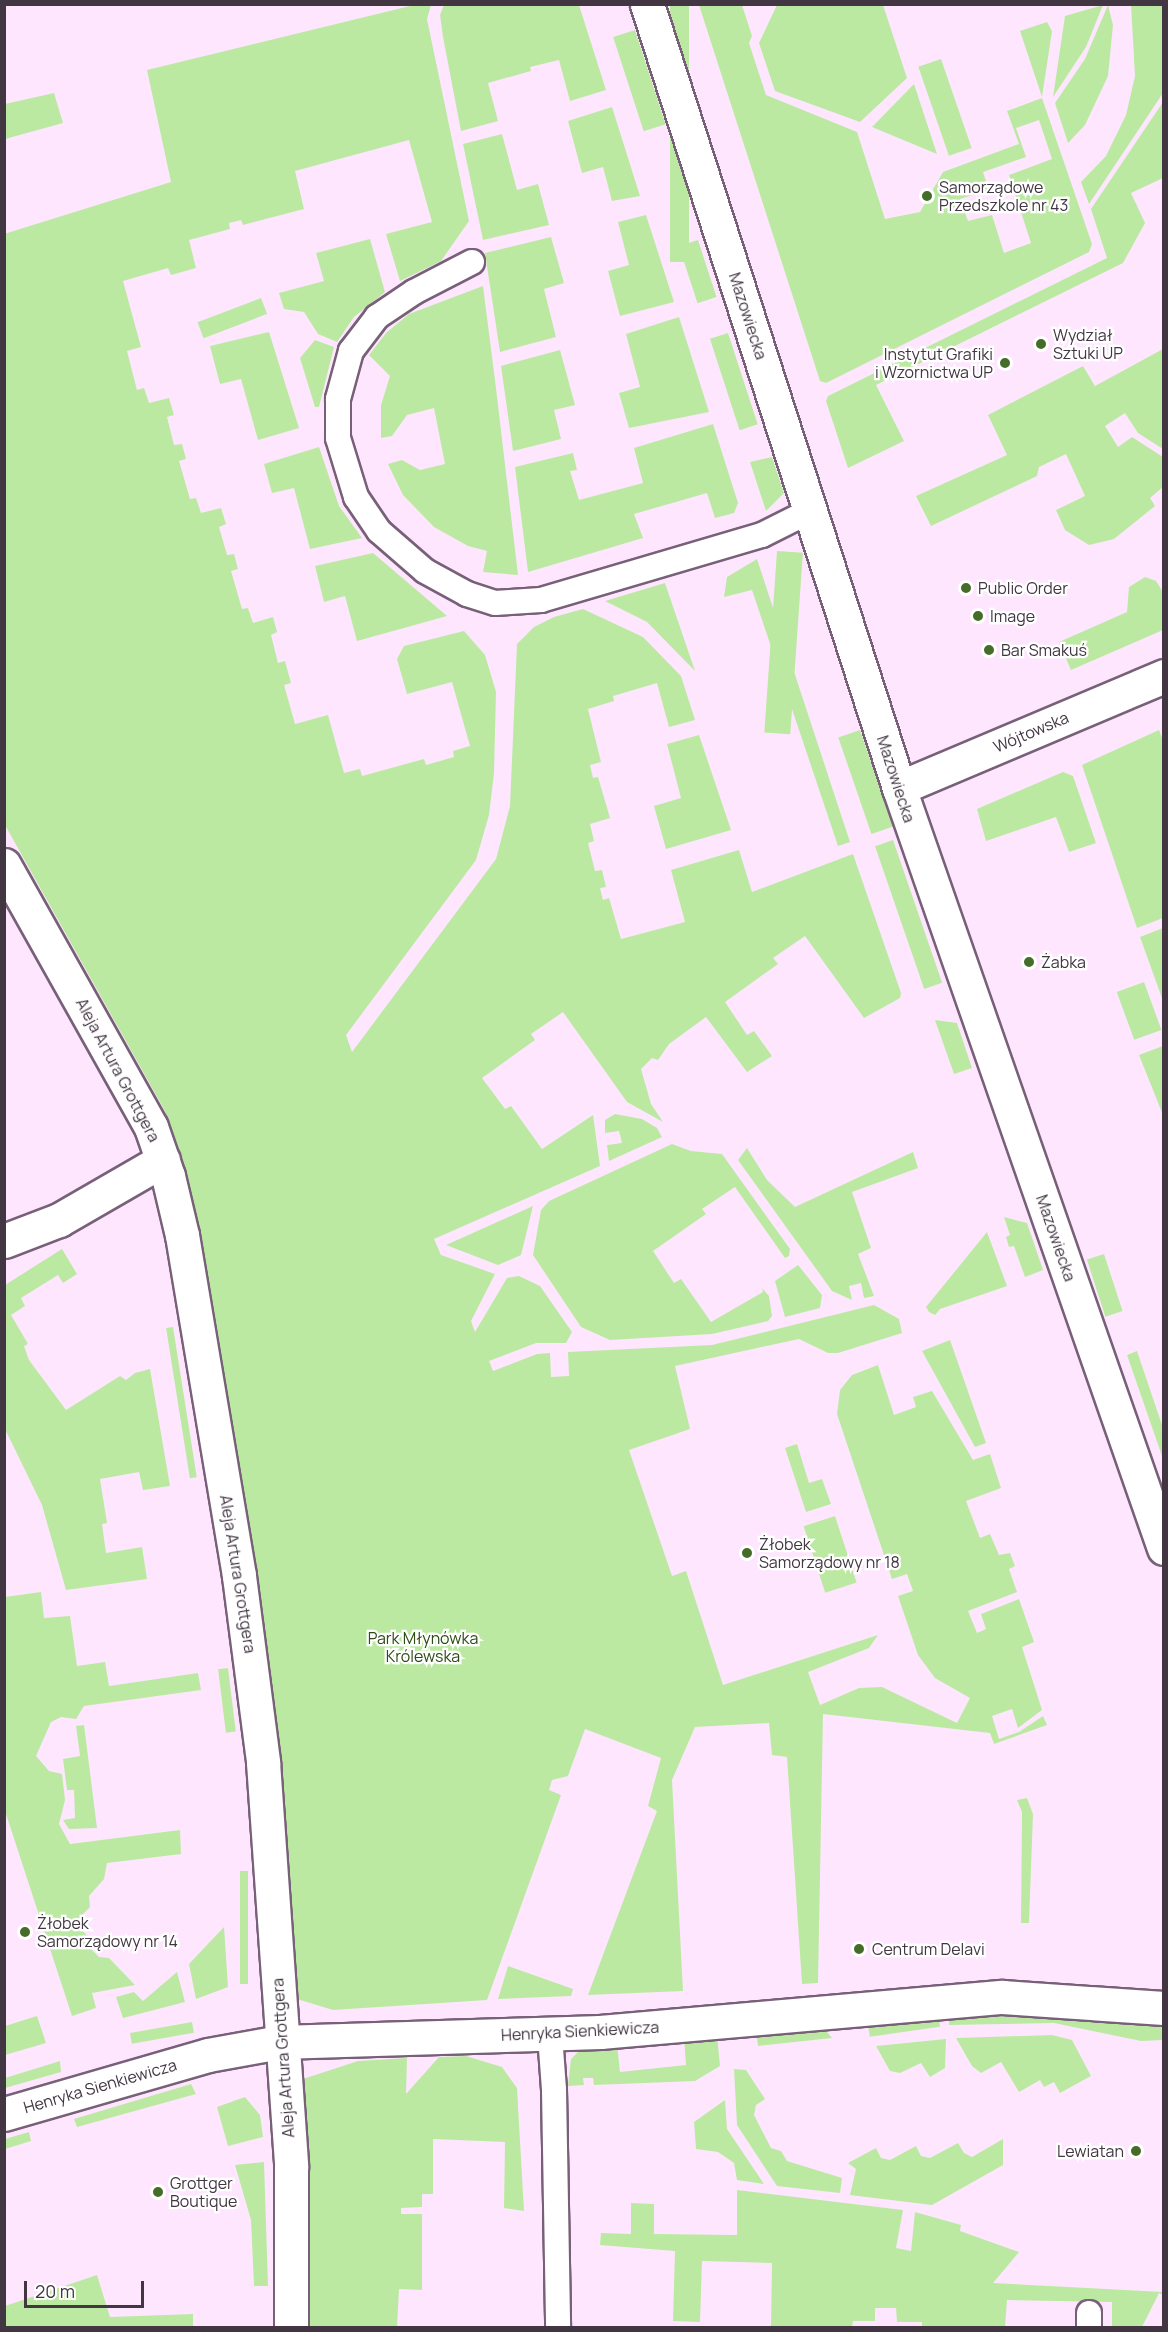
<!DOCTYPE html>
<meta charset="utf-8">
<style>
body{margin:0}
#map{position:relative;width:1168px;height:2332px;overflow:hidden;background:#fee7fe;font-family:Manrope,sans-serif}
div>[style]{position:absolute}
.green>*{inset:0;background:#bce9a2;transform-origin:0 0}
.roads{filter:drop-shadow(2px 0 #786079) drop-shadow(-2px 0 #786079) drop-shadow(0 2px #786079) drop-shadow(0 -2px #786079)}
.lane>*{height:24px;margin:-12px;padding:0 12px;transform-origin:12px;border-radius:12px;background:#fff}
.street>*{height:33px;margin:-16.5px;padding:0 16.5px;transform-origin:16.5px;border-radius:16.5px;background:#fff}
.dots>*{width:16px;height:16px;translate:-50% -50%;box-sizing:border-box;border:3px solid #fff;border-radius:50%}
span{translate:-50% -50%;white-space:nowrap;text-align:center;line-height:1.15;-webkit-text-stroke:4.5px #fff;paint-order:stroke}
.poi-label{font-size:16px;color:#413641}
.left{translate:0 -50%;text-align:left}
.right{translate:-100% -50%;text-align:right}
.street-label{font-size:16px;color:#413641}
.park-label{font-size:16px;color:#2d4b16}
.frame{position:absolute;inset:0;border:6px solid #413641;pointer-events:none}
.scale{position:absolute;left:24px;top:2281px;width:120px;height:27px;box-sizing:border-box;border:3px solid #413641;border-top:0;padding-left:8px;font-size:18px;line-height:21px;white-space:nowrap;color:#413641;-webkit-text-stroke:4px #fff;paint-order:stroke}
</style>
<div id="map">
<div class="green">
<i style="clip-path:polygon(414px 5px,431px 5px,427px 19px,469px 221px,441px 261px,400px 281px,386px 234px,432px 222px,409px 140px,295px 171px,304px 209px,243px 225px,241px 220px,229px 223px,230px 229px,189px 240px,196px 268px,171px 275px,168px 268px,123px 281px,141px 347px,127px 351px,137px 390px,144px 388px,149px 403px,169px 398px,174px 415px,167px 417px,174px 445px,182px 444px,186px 459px,179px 461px,190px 499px,196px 498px,201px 513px,221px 508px,226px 524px,219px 527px,227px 555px,234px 554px,238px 569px,231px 571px,242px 609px,248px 608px,253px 623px,273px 617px,277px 632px,271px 635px,278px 663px,285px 661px,291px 683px,284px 685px,295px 724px,328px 715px,344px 773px,360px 769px,362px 776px,424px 759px,426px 765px,454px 757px,453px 751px,470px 746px,452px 682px,407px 694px,397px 659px,404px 646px,464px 631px,485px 655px,496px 692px,494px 773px,489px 815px,476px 860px,346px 1035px,352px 1052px,496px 859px,510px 806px,517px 644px,534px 627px,554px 617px,583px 609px,643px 637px,681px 676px,695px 720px,669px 727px,657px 683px,613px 696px,614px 701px,588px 709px,601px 762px,590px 765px,593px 778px,598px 777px,610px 818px,590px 824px,594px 841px,588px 843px,595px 871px,602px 870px,606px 887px,600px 888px,603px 900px,609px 898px,621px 939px,685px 922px,671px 870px,739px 850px,752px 892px,853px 854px,901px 993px,900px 998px,864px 1018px,805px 936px,773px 958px,778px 964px,725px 1002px,747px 1035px,754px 1031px,772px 1056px,747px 1072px,706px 1017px,669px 1044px,658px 1060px,652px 1058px,641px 1069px,651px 1104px,663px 1122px,627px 1102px,563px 1012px,531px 1034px,535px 1040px,482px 1078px,505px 1109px,511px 1106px,542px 1149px,593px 1115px,600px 1166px,434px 1239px,441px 1255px,495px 1274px,471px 1321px,475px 1332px,507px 1278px,519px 1276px,540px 1286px,572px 1332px,566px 1343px,536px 1343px,489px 1361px,493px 1371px,537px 1354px,550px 1353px,551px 1377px,569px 1376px,568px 1352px,712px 1345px,874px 1305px,899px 1319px,902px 1333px,838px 1353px,828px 1353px,799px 1339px,675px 1366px,690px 1429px,629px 1450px,672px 1576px,686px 1571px,723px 1685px,878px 1635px,869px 1648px,808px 1672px,820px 1705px,859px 1688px,882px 1687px,957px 1723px,970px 1698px,935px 1678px,918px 1655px,898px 1596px,913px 1591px,907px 1574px,892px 1579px,837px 1414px,840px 1390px,852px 1375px,878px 1365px,894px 1415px,916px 1407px,913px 1397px,932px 1391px,973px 1460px,990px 1454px,1001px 1488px,966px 1501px,980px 1538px,990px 1534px,999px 1555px,1010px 1553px,1015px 1566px,1009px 1569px,1017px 1592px,968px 1611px,977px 1633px,986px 1629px,981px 1614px,1019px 1599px,1034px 1642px,1022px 1647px,1042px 1710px,1018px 1728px,1012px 1709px,992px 1716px,999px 1739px,1019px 1732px,1043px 1716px,1047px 1725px,994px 1744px,990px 1733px,823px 1714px,818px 1983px,802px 1984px,787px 1757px,772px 1755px,769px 1723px,695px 1727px,672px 1780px,683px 1991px,588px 1995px,657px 1811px,648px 1806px,661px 1758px,585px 1729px,568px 1776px,552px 1780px,549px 1790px,561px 1795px,487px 2000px,333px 2010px,297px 1999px,274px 1746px,208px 1300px,182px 1157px,165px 1111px,5px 825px,4px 234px,171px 182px,147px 70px)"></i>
<i style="clip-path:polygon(444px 5px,579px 5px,606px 90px,570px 101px,559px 60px,530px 67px,531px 71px,488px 83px,498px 121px,461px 131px,443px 37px,440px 15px)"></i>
<i style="left:670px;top:5px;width:19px;height:257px"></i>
<i style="clip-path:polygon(evenodd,699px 5px,742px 5px,752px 36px,749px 43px,766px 95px,857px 132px,885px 219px,920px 212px,943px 172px,1019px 144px,1007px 111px,1042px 98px,1092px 244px,1089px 252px,826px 383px,820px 381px,699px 5px,1039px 120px,1052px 159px,1009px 175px,1031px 243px,1004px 253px,992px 215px,968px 221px,960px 199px,989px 190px,983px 172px,1026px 157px,1016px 128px,1039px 120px)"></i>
<i style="clip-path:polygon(777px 5px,883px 5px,907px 78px,860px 122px,775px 91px,759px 43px)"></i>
<i style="clip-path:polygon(1103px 5px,1086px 47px,1053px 97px,1065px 16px)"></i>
<i style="clip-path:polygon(1108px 5px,1113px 25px,1108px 76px,1085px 125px,1068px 143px,1055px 103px,1085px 59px)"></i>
<i style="clip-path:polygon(1131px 5px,1163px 5px,1163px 93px,1089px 204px,1081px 182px,1106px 156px,1126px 115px,1135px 76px)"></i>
<i style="clip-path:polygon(1047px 22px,1052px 31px,1042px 97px,1020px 31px)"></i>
<i style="left:635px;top:30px;width:99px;height:23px;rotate:72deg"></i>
<i style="left:941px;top:59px;width:94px;height:24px;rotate:71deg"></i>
<i style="clip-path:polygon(914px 84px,937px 154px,872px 127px)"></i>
<i style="clip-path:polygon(54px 93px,63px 123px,5px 139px,5px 104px)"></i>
<i style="clip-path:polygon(1163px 102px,1163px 178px,1131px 193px,1145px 223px,1123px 263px,876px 385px,904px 441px,848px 468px,826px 401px,828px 396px,1107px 258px,1091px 209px)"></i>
<i style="clip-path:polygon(612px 107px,640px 196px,612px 201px,603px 167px,582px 173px,568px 121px)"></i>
<i style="clip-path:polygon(502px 134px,517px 190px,538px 184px,549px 225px,483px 240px,463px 144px)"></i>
<i style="clip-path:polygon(646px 215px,674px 302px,620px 316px,608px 271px,629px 265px,618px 222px)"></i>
<i style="clip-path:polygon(551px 237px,564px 283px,544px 289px,556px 337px,500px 352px,485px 253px)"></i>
<i style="clip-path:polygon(370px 239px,385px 292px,354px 317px,337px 342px,318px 334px,304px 312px,284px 309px,279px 293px,324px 281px,316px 253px)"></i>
<i style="left:698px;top:240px;width:60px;height:20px;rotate:72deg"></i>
<i style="clip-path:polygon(483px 286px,496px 388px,518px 575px,483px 572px,487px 551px,468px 546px,434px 527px,403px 495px,388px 464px,402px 460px,420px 470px,445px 464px,434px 408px,407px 415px,392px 436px,381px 438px,381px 405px,390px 376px,369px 355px,386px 333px,409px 314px)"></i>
<i style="left:261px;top:298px;width:17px;height:68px;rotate:69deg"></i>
<i style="clip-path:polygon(679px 317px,709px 412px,629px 428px,619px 393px,640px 387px,626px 334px)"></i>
<i style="clip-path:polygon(269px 332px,299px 428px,258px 440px,241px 379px,220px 384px,210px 346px)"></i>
<i style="left:728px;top:333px;width:96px;height:19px;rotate:72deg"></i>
<i style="clip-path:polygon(315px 340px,334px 347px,319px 407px,315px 407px,300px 358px)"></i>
<i style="clip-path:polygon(1163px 349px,1163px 449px,1138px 433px,1125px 413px,1105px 426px,1118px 447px,1132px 437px,1163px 457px,1163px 487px,1150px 498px,1155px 506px,1114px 539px,1089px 545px,1065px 530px,1056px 510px,1085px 496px,1066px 454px,1039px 467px,1037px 476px,931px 526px,916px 496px,1007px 455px,988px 415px,1083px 366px,1095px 386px)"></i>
<i style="clip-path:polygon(560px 350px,575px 405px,554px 410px,561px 439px,513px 451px,501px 366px)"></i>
<i style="clip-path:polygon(713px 424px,738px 503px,734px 513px,715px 518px,707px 493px,634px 514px,643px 538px,528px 572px,515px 467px,573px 453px,577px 470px,570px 471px,579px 500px,643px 483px,634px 448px)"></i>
<i style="clip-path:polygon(319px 447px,339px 506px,362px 538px,310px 549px,294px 488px,272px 493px,264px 464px)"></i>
<i style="clip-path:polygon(772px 457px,784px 493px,766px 511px,750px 462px)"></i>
<i style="left:777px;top:551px;width:26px;height:182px;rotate:4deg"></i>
<i style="clip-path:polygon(373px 553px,447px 616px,357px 641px,345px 596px,324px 602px,315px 566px)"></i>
<i style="clip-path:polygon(757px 559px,850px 842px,838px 846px,752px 590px,724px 597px,727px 577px)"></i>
<i style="clip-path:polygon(1145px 577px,1156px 581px,1163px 592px,1163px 630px,1071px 670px,1059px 642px,1127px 612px,1129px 587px)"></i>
<i style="clip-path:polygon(665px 583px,695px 671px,647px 622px,605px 601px)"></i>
<i style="left:860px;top:730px;width:102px;height:23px;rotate:71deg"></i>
<i style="clip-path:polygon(1159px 730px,1164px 743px,1163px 918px,1137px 928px,1082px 765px)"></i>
<i style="clip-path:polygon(699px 735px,731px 830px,666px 849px,654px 806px,681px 798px,667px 744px)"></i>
<i style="clip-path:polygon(1063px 772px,1073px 776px,1096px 843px,1069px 852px,1056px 817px,986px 841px,977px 809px)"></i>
<i style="left:893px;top:840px;width:151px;height:19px;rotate:71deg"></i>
<i style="clip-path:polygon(1163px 928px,1163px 1001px,1140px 937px)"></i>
<i style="left:1144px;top:982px;width:51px;height:29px;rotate:70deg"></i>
<i style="clip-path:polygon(935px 1020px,957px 1023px,972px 1068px,954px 1074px)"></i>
<i style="clip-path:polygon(1163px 1046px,1164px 1046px,1163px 1115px,1139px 1055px)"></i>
<i style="clip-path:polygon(615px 1114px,642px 1119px,657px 1128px,662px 1137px,609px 1161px,607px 1145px,622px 1143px,619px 1131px,605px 1133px,605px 1120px)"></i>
<i style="clip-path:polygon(672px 1144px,691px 1151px,722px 1154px,790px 1249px,789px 1256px,785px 1258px,735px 1187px,702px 1209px,706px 1214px,653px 1251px,674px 1283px,681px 1279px,711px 1322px,763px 1292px,762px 1288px,769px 1296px,772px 1316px,768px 1321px,712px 1334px,610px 1340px,581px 1327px,533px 1255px,541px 1210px,549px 1201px)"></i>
<i style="clip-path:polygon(747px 1148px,767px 1180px,795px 1207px,913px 1152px,918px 1168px,852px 1192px,871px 1248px,858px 1254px,874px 1296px,864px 1298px,861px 1283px,849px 1286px,852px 1300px,832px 1291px,738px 1160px)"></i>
<i style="clip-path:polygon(533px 1206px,521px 1255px,498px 1265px,446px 1245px)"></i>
<i style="clip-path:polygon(1004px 1217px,1027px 1223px,1043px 1270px,1025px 1277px,1014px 1246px,1009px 1247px,1006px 1237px,1010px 1235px)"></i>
<i style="clip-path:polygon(987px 1232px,1007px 1286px,940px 1309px,935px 1315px,929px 1312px,926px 1307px)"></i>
<i style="clip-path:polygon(62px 1249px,77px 1274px,63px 1283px,58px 1275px,21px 1298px,25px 1306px,11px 1315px,28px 1344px,24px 1346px,29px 1360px,66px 1410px,120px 1376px,126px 1380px,135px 1373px,150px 1369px,170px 1486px,143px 1490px,139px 1472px,100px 1479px,107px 1523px,102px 1524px,106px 1553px,142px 1547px,147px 1579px,66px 1590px,42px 1505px,5px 1429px,5px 1285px)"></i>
<i style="left:1104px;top:1254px;width:60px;height:18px;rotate:72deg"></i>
<i style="clip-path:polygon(798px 1265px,822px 1295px,820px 1308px,785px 1317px,775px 1281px)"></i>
<i style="left:173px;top:1327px;width:152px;height:7px;rotate:81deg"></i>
<i style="clip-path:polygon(950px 1340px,986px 1443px,975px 1447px,922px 1351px)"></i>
<i style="clip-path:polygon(1137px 1351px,1163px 1428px,1162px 1456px,1127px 1355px)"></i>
<i style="clip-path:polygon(797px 1444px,809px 1483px,822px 1479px,831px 1504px,806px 1512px,785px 1448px)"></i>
<i style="left:835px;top:1516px;width:70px;height:33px;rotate:72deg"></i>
<i style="clip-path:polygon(41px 1592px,44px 1618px,70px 1616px,77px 1666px,105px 1662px,109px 1686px,198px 1673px,201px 1690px,84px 1706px,76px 1719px,61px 1717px,51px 1722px,36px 1756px,49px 1771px,62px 1774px,65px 1800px,59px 1824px,70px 1844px,180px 1830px,181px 1854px,107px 1863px,104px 1879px,89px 1896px,90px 1907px,75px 1922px,91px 1940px,91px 1949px,99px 1957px,109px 1958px,135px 1985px,92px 1993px,96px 2008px,72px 2016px,5px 1811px,5px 1597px)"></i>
<i style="left:228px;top:1668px;width:64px;height:10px;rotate:83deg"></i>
<i style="clip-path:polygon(84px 1725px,97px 1828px,69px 1829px,63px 1820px,75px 1818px,74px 1790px,67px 1790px,63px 1759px,80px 1756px,76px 1726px)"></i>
<i style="clip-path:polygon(1027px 1798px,1033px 1814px,1029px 1923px,1021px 1923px,1022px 1812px,1017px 1800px)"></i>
<i style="left:240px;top:1871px;width:8px;height:113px"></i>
<i style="clip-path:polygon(224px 1927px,228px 1987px,196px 1999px,189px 1964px)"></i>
<i style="clip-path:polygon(508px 1966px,573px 1989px,571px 1996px,498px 1999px)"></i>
<i style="clip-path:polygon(177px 1972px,185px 2002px,123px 2018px,116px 1997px,134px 1992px,143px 2001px)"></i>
<i style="clip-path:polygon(949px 2011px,1163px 2019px,1163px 2040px,1141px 2041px,1054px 2023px,949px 2025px)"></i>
<i style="left:938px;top:2012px;width:15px;height:71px;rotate:82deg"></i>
<i style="clip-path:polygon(37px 2016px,46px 2043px,5px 2055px,5px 2026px)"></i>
<i style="left:192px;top:2022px;width:11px;height:63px;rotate:80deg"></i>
<i style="clip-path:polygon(820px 2024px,832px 2038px,758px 2046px,756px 2030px)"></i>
<i style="clip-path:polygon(717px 2035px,720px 2066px,695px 2081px,594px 2085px,593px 2078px,583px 2078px,584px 2085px,568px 2086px,571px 2059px,582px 2048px,617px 2044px,620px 2072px,686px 2065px,684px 2038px)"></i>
<i style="clip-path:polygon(1052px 2035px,1072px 2040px,1091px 2076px,1060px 2093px,1054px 2082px,1044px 2087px,1040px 2080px,1019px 2092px,1001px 2062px,981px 2073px,972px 2066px,956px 2038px)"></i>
<i style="clip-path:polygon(946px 2039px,945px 2068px,930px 2077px,921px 2063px,900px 2073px,890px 2071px,876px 2046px)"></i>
<i style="clip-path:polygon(466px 2056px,502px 2067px,517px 2088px,524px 2211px,504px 2208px,505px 2142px,433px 2139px,433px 2194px,422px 2194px,422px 2207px,401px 2208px,401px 2214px,422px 2214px,422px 2290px,399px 2289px,397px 2327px,303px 2327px,308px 2238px,303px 2079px,358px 2061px,407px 2058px,406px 2094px,439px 2057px)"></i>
<i style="clip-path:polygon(60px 2061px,61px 2072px,5px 2088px,5px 2078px)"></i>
<i style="clip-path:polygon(734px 2069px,746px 2070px,765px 2099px,756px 2105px,754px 2115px,771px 2148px,781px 2151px,787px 2161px,842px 2178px,840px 2193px,777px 2186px,737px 2125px)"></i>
<i style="clip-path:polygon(191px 2084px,196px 2094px,77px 2127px,74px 2119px)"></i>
<i style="clip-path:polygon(245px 2097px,260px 2115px,263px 2137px,228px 2146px,217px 2107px)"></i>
<i style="clip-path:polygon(725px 2100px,727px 2129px,764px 2184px,737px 2180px,734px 2163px,718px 2152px,696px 2149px,694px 2122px)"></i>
<i style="clip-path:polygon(29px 2132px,31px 2141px,5px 2149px,5px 2139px)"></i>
<i style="clip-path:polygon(1003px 2139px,1003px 2165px,932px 2205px,850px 2195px,856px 2169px,848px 2163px,876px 2148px,881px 2158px,890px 2160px,916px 2146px,921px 2156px,930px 2158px,958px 2143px,964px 2153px,972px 2157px)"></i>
<i style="clip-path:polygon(264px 2162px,268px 2286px,254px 2286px,251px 2220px,235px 2165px)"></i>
<i style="clip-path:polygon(737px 2190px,903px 2210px,896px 2248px,911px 2251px,915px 2212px,961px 2225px,960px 2231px,1019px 2252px,993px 2283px,1163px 2292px,1163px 2295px,1159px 2293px,1142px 2327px,1112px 2327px,1112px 2302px,1007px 2300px,1005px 2327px,922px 2327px,922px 2322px,897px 2322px,896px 2308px,875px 2308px,875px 2321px,853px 2321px,852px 2327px,771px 2327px,772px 2263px,702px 2261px,700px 2322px,673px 2321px,675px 2251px,600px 2245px,601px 2233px,631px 2234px,631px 2203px,654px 2204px,654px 2234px,737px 2235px)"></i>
<i style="clip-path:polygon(97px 2275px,110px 2317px,193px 2314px,193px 2327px,5px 2327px,5px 2306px)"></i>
</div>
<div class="roads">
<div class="lane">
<i style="left:472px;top:262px;width:65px;rotate:152.7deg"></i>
<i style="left:414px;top:292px;width:45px;rotate:146deg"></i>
<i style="left:377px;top:317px;width:43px;rotate:127.4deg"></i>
<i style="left:351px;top:351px;width:50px;rotate:105.2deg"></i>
<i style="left:338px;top:399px;width:39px;rotate:90deg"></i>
<i style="left:338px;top:438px;width:62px;rotate:73deg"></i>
<i style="left:356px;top:497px;width:41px;rotate:55.9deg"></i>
<i style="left:379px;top:531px;width:61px;rotate:41deg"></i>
<i style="left:425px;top:571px;width:48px;rotate:28.7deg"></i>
<i style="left:467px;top:594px;width:29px;rotate:18deg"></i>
<i style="left:495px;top:603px;width:46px;rotate:-3.7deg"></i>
<i style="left:541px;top:600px;width:230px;rotate:-16.4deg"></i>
<i style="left:762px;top:535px;width:54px;rotate:-26.6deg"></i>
<i style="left:550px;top:2035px;width:55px;rotate:85.8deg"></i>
<i style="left:554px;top:2090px;width:238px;rotate:89deg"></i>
<i style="left:1089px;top:2328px;width:15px;rotate:-90deg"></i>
</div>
<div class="street">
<i style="left:647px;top:4px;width:824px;rotate:72.18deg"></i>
<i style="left:899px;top:788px;width:805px;rotate:70.78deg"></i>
<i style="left:899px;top:788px;width:288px;rotate:-22.9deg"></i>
<i style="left:4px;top:865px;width:300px;rotate:60.7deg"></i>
<i style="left:151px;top:1127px;width:52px;rotate:70.9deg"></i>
<i style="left:168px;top:1176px;width:61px;rotate:76.7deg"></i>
<i style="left:182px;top:1235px;width:346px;rotate:80.5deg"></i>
<i style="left:239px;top:1576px;width:188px;rotate:82.6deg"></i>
<i style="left:263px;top:1762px;width:406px;rotate:86deg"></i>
<i style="left:291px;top:2167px;width:161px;rotate:90deg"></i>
<i style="left:4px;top:1241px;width:59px;rotate:-20.9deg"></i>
<i style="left:59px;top:1220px;width:120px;rotate:-30deg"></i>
<i style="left:4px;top:2114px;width:212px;rotate:-16.1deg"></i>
<i style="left:208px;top:2055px;width:73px;rotate:-10.2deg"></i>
<i style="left:280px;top:2042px;width:320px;rotate:-1.8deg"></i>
<i style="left:600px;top:2032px;width:404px;rotate:-5deg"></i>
<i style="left:1002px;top:1997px;width:162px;rotate:3.9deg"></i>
</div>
</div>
<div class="dots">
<i style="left:927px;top:196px;background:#456c28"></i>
<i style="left:1041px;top:344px;background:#456c28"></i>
<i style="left:1005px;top:363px;background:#456c28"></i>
<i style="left:966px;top:588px;background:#456c28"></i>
<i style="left:978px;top:616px;background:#456c28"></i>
<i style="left:989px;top:650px;background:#456c28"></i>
<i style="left:1029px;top:962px;background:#456c28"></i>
<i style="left:747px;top:1553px;background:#456c28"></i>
<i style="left:25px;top:1932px;background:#456c28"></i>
<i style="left:859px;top:1949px;background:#456c28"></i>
<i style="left:1136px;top:2151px;background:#456c28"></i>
<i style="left:158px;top:2192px;background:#456c28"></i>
</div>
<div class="poi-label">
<span class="left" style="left:939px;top:196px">Samorządowe<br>Przedszkole nr 43</span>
<span class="left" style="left:1053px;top:344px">Wydział<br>Sztuki UP</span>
<span class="right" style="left:993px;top:363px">Instytut Grafiki<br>i Wzornictwa UP</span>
<span class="left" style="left:978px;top:588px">Public Order</span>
<span class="left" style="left:990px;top:616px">Image</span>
<span class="left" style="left:1001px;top:650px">Bar Smakuś</span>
<span class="left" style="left:1041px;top:962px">Żabka</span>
<span class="left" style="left:759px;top:1553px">Żłobek<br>Samorządowy nr 18</span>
<span class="left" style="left:37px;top:1932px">Żłobek<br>Samorządowy nr 14</span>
<span class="left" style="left:872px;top:1949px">Centrum Delavi</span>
<span class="right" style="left:1124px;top:2151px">Lewiatan</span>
<span class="left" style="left:170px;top:2192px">Grottger<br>Boutique</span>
</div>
<div class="street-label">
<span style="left:748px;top:316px;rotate:72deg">Mazowiecka</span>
<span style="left:1031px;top:732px;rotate:-23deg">Wójtowska</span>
<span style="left:896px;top:779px;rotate:72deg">Mazowiecka</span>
<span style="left:118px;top:1070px;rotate:62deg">Aleja Artura Grottgera</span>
<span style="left:1056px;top:1238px;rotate:71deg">Mazowiecka</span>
<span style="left:238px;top:1574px;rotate:81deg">Aleja Artura Grottgera</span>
<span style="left:580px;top:2031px;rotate:-3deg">Henryka Sienkiewicza</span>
<span style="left:283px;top:2058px;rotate:-94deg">Aleja Artura Grottgera</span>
<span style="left:100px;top:2086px;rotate:-16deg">Henryka Sienkiewicza</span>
</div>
<div class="park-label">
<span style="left:423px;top:1647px">Park Młynówka<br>Królewska</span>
</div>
<div class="frame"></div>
<div class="scale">20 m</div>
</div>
